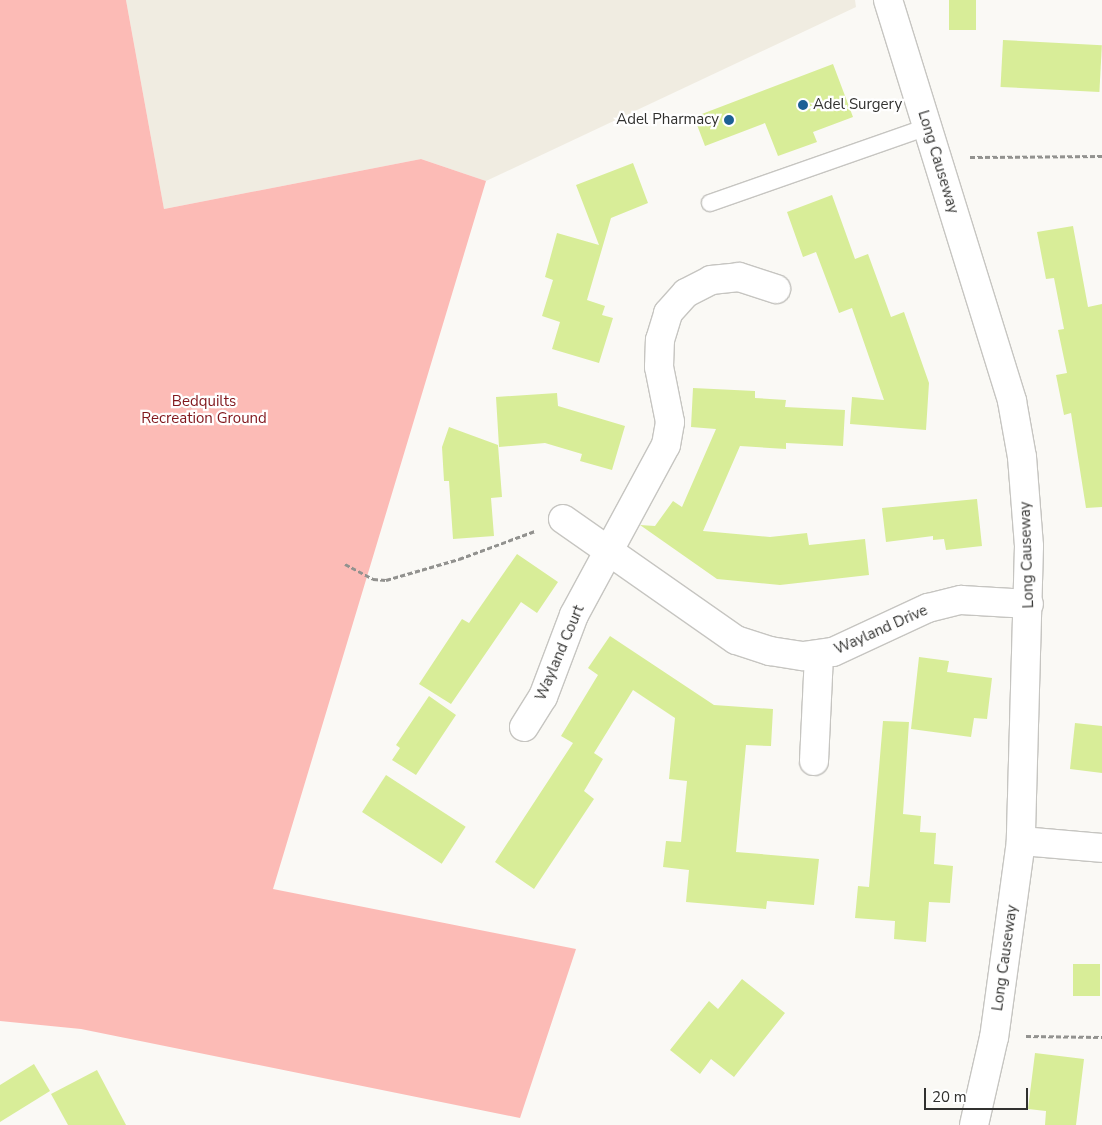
<!DOCTYPE html>
<style>
body{margin:0}
#map{position:relative;width:1102px;height:1125px;overflow:hidden;background:#faf9f5;font-family:"Nunito Sans",sans-serif}
div>[style]{position:absolute}
.built>*{inset:0;background:#f0ece1}
.green>*{inset:0;background:#fcbbb6}
.building>*{inset:0;background:#d8ed98;transform-origin:0 0}
.path>*{height:3px;margin-top:-1.5px;transform-origin:0;background:repeating-linear-gradient(90deg,#92928f 0 5px,transparent 0 7.5px)}
.roads{filter:drop-shadow(1px 0 #c6c5c1) drop-shadow(-1px 0 #c6c5c1) drop-shadow(0 1px #c6c5c1) drop-shadow(0 -1px #c6c5c1)}
.service>*{height:16px;margin:-8px;padding:0 8px;transform-origin:8px;border-radius:8px;background:#fff}
.minor>*{height:28px;margin:-14px;padding:0 14px;transform-origin:14px;border-radius:14px;background:#fff}
.dots>*{width:14px;height:14px;translate:-50% -50%;box-sizing:border-box;border:2px solid #fff;border-radius:50%}
span{translate:-50% -50%;white-space:nowrap;text-align:center;line-height:1.15;-webkit-text-stroke:4.5px #fff;paint-order:stroke}
.poi-label{font-size:15px;color:#31312f}
.left{translate:0 -50%;text-align:left}
.right{translate:-100% -50%;text-align:right}
.street-label{font-size:15px;color:#31312f}
.park-label{font-size:15px;color:#80171c}
.scale{position:absolute;left:924px;top:1088px;width:104px;height:22px;box-sizing:border-box;border:2px solid #31312f;border-top:0;padding-left:6px;font-size:15px;line-height:18px;white-space:nowrap;color:#31312f;-webkit-text-stroke:4px #fff;paint-order:stroke}
</style>
<div id="map">
<div class="built">
<i style="clip-path:polygon(126px 0,855px 0,856px 7px,486px 181px,421px 159px,164px 209px)"></i>
</div>
<div class="green">
<i style="clip-path:polygon(0 0,126px 0,164px 209px,421px 159px,486px 181px,273px 889px,576px 949px,520px 1118px,81px 1029px,0 1021px)"></i>
</div>
<div class="building">
<i style="left:949px;top:0;width:27px;height:30px"></i>
<i style="left:1003px;top:40px;width:99px;height:47px;rotate:3deg"></i>
<i style="clip-path:polygon(833px 64px,853px 117px,813px 132px,817px 142px,778px 156px,765px 123px,705px 146px,694px 117px)"></i>
<i style="clip-path:polygon(633px 163px,648px 203px,611px 218px,587px 300px,605px 306px,602px 315px,613px 318px,599px 363px,552px 349px,560px 322px,542px 316px,553px 280px,545px 277px,557px 233px,599px 245px,576px 185px)"></i>
<i style="clip-path:polygon(832px 195px,855px 259px,868px 254px,891px 317px,904px 312px,929px 383px,926px 430px,850px 424px,852px 397px,884px 400px,852px 308px,839px 313px,816px 252px,803px 257px,787px 212px)"></i>
<i style="clip-path:polygon(1073px 226px,1088px 307px,1102px 304px,1102px 507px,1086px 508px,1071px 413px,1064px 415px,1056px 375px,1067px 373px,1058px 330px,1064px 329px,1054px 278px,1046px 279px,1037px 232px)"></i>
<i style="clip-path:polygon(693px 388px,755px 391px,755px 398px,786px 400px,785px 407px,845px 410px,843px 446px,786px 443px,786px 449px,740px 446px,703px 531px,770px 537px,807px 533px,809px 545px,865px 539px,869px 575px,780px 585px,717px 579px,640px 525px,655px 526px,673px 501px,682px 507px,716px 429px,691px 427px)"></i>
<i style="clip-path:polygon(557px 393px,558px 406px,625px 426px,612px 470px,580px 461px,582px 454px,545px 443px,499px 447px,496px 397px)"></i>
<i style="clip-path:polygon(449px 427px,498px 445px,502px 497px,491px 498px,494px 536px,453px 539px,449px 481px,444px 481px,442px 447px)"></i>
<i style="clip-path:polygon(977px 499px,982px 546px,946px 550px,944px 539px,933px 540px,933px 536px,886px 542px,882px 508px)"></i>
<i style="clip-path:polygon(517px 554px,558px 582px,537px 613px,521px 602px,451px 704px,419px 684px,462px 619px,469px 623px)"></i>
<i style="clip-path:polygon(610px 636px,714px 705px,773px 709px,771px 746px,746px 745px,736px 852px,819px 859px,814px 905px,767px 901px,766px 909px,686px 902px,689px 870px,663px 867px,666px 841px,681px 842px,687px 781px,669px 779px,675px 718px,633px 690px,594px 753px,603px 759px,584px 791px,594px 799px,534px 889px,495px 862px,573px 743px,561px 736px,598px 675px,588px 668px)"></i>
<i style="clip-path:polygon(919px 657px,949px 661px,947px 672px,992px 678px,987px 719px,974px 718px,971px 737px,911px 729px)"></i>
<i style="clip-path:polygon(429px 696px,456px 715px,416px 775px,392px 760px,400px 748px,396px 745px)"></i>
<i style="clip-path:polygon(883px 721px,909px 722px,903px 814px,921px 816px,920px 832px,936px 833px,934px 864px,953px 866px,950px 903px,929px 902px,926px 942px,894px 939px,895px 921px,855px 918px,858px 886px,869px 887px)"></i>
<i style="clip-path:polygon(1075px 723px,1102px 726px,1102px 773px,1070px 769px)"></i>
<i style="left:386px;top:775px;width:95px;height:44px;rotate:33deg"></i>
<i style="left:1073px;top:964px;width:27px;height:32px"></i>
<i style="clip-path:polygon(742px 979px,785px 1013px,734px 1077px,711px 1059px,700px 1074px,670px 1050px,709px 1001px,718px 1009px)"></i>
<i style="clip-path:polygon(1035px 1053px,1084px 1059px,1076px 1125px,1045px 1125px,1046px 1111px,1028px 1109px)"></i>
<i style="clip-path:polygon(34px 1064px,50px 1091px,0 1122px,0 1085px)"></i>
<i style="clip-path:polygon(97px 1070px,126px 1125px,68px 1125px,51px 1094px)"></i>
</div>
<div class="path">
<i style="left:970px;top:157px;width:132px;rotate:-0.4deg"></i>
<i style="left:345px;top:564px;width:32px;rotate:28deg"></i>
<i style="left:373px;top:579px;width:13px;rotate:4deg"></i>
<i style="left:386px;top:580px;width:76px;rotate:-16deg"></i>
<i style="left:459px;top:559px;width:81px;rotate:-20.2deg"></i>
<i style="left:1026px;top:1036px;width:76px;rotate:0.8deg"></i>
</div>
<div class="roads">
<div class="service">
<i style="left:710px;top:203px;width:230px;rotate:-19.3deg"></i>
</div>
<div class="minor">
<i style="left:888px;top:0;width:420px;rotate:72.8deg"></i>
<i style="left:1012px;top:401px;width:57px;rotate:79.9deg"></i>
<i style="left:1022px;top:457px;width:89px;rotate:85.5deg"></i>
<i style="left:1029px;top:546px;width:295px;rotate:91.6deg"></i>
<i style="left:1021px;top:841px;width:198px;rotate:97.8deg"></i>
<i style="left:994px;top:1037px;width:90px;rotate:102.8deg"></i>
<i style="left:563px;top:519px;width:211px;rotate:35deg"></i>
<i style="left:736px;top:640px;width:36px;rotate:18deg"></i>
<i style="left:770px;top:651px;width:33px;rotate:9deg"></i>
<i style="left:803px;top:656px;width:30px;rotate:-8deg"></i>
<i style="left:833px;top:652px;width:105px;rotate:-24.9deg"></i>
<i style="left:928px;top:608px;width:34px;rotate:-14deg"></i>
<i style="left:961px;top:600px;width:68px;rotate:3.4deg"></i>
<i style="left:524px;top:727px;width:36px;rotate:-58deg"></i>
<i style="left:543px;top:697px;width:88px;rotate:-69.3deg"></i>
<i style="left:574px;top:615px;width:193px;rotate:-61.6deg"></i>
<i style="left:666px;top:445px;width:23px;rotate:-80deg"></i>
<i style="left:670px;top:422px;width:56px;rotate:-101.3deg"></i>
<i style="left:659px;top:367px;width:27px;rotate:-88deg"></i>
<i style="left:660px;top:340px;width:28px;rotate:-73deg"></i>
<i style="left:668px;top:313px;width:27px;rotate:-48deg"></i>
<i style="left:686px;top:293px;width:28px;rotate:-27deg"></i>
<i style="left:711px;top:280px;width:28px;rotate:-6deg"></i>
<i style="left:739px;top:277px;width:39px;rotate:18deg"></i>
<i style="left:814px;top:761px;width:105px;rotate:-87.3deg"></i>
<i style="left:1021px;top:841px;width:81px;rotate:4.9deg"></i>
</div>
</div>
<div class="dots">
<i style="left:803px;top:105px;background:#1c6095"></i>
<i style="left:729px;top:120px;background:#1c6095"></i>
</div>
<div class="poi-label">
<span class="left" style="left:813px;top:105px">Adel Surgery</span>
<span class="right" style="left:719px;top:120px">Adel Pharmacy</span>
</div>
<div class="street-label">
<span style="left:938px;top:162px;rotate:73deg">Long Causeway</span>
<span style="left:1027px;top:555px;rotate:-92deg">Long Causeway</span>
<span style="left:881px;top:630px;rotate:-24deg">Wayland Drive</span>
<span style="left:560px;top:653px;rotate:-67deg">Wayland Court</span>
<span style="left:1005px;top:958px;rotate:-82deg">Long Causeway</span>
</div>
<div class="park-label">
<span style="left:204px;top:410px">Bedquilts<br>Recreation Ground</span>
</div>
<div class="scale">20 m</div>
</div>
